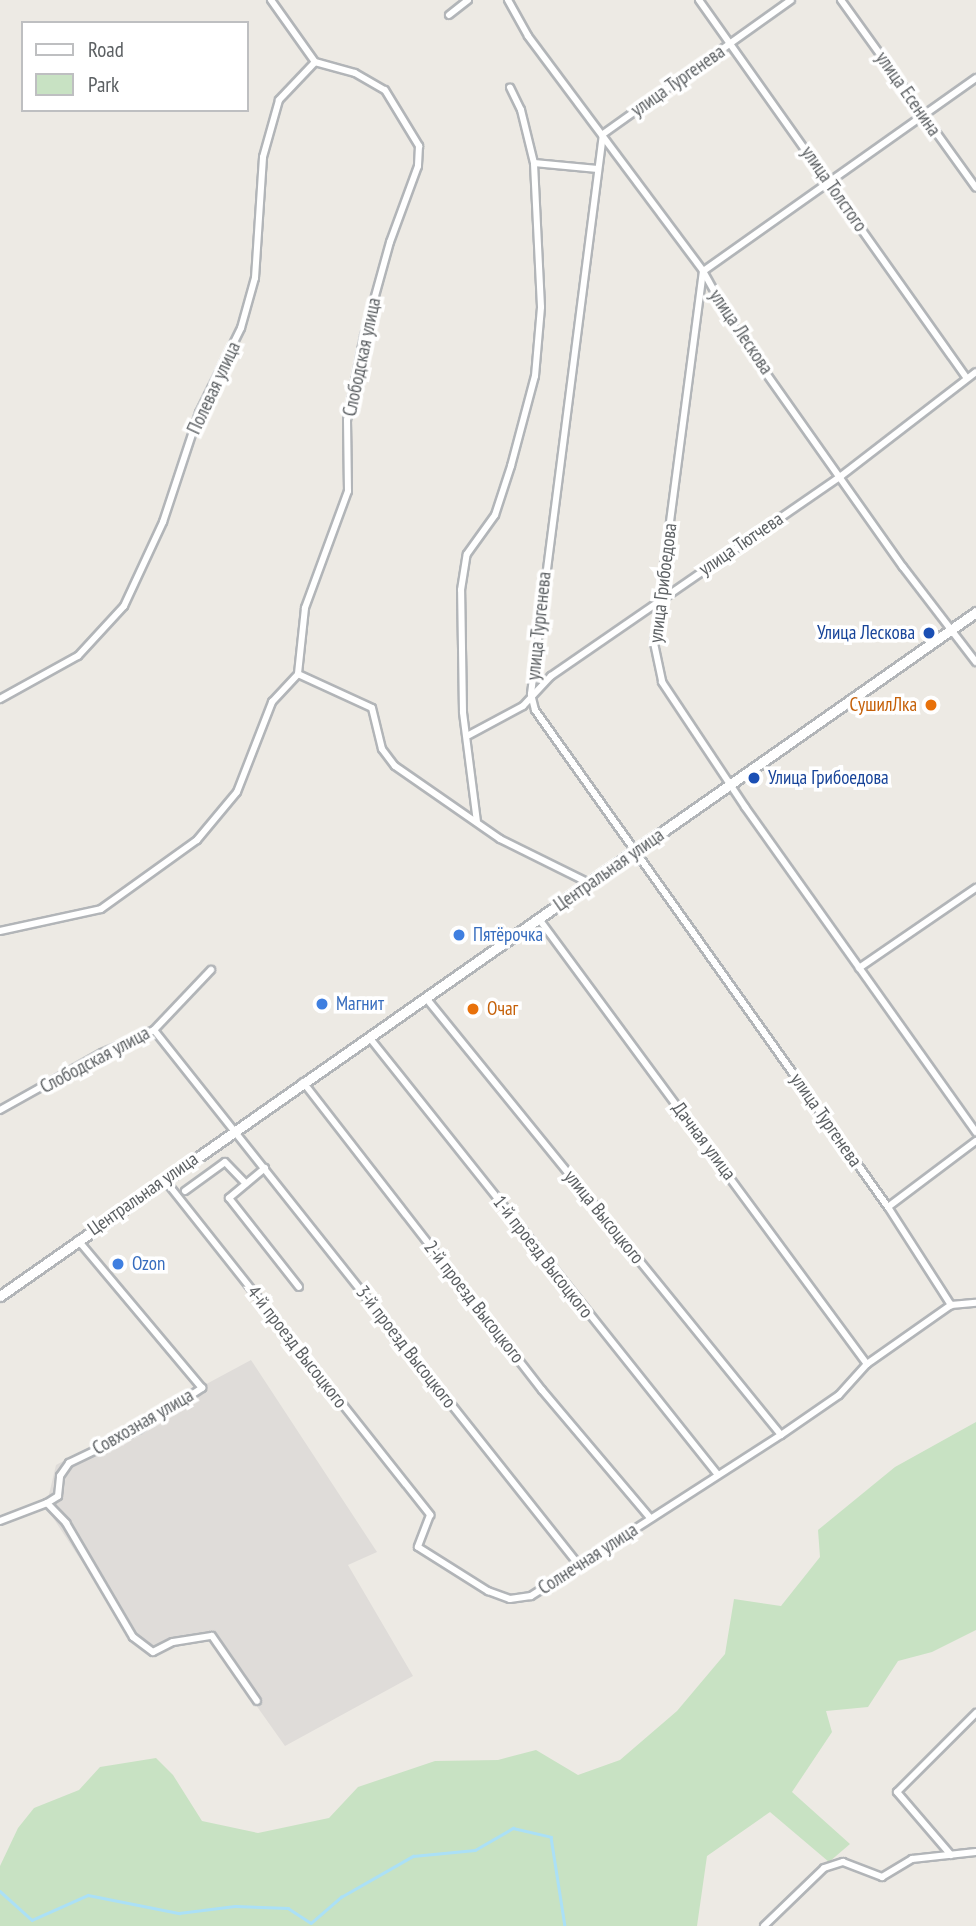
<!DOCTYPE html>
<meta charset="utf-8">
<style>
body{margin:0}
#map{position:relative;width:976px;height:1926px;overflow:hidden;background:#edeae4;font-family:"PT Sans Narrow",sans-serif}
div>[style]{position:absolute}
.industrial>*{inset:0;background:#dfdcd9}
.green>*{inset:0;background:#c8e2c3}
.stream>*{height:2.5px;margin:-1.25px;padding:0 1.25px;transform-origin:1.25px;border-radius:1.25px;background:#abe0f6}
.roads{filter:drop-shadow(2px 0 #b2b5b8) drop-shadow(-2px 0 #b2b5b8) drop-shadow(0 2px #b2b5b8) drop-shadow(0 -2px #b2b5b8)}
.street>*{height:6px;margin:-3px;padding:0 3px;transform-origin:3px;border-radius:3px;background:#fff}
.secondary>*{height:9px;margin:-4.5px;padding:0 4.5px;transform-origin:4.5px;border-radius:4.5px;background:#fff}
.dots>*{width:19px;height:19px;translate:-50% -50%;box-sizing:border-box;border:4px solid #fff;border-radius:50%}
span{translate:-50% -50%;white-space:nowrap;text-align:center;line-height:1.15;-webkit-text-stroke:7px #fff;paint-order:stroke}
.street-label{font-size:19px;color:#5c6063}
.transit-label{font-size:19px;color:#164399}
.right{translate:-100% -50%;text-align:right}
.left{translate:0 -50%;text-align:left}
.food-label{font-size:19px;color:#c56008}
.shop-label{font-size:19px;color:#366cbe}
.legend{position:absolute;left:21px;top:21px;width:228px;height:91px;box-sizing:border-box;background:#fff;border:2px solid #bebfc1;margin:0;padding:9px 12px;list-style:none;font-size:21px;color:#5c6063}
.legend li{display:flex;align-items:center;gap:14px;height:35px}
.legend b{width:35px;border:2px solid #bebfc1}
</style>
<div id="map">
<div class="industrial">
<i style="clip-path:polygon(251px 1360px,377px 1552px,348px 1565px,413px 1676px,285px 1746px,209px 1639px,153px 1652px,136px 1644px,46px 1507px,56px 1465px)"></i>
</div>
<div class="green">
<i style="clip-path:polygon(976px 1422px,976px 1630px,932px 1652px,898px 1661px,868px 1707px,826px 1711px,832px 1732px,792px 1792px,850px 1844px,829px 1862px,770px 1812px,707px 1856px,697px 1926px,0 1926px,0 1866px,18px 1828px,34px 1808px,79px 1790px,100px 1767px,156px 1758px,173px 1775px,202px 1821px,258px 1833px,329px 1818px,358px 1787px,435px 1761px,498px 1760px,536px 1750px,578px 1775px,620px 1760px,677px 1711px,725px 1654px,734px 1599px,781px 1606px,820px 1557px,818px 1530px,895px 1467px)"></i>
</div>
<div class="stream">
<i style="left:0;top:1891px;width:43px;rotate:42.2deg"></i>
<i style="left:32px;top:1920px;width:61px;rotate:-24.1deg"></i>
<i style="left:88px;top:1895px;width:93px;rotate:11.2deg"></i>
<i style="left:179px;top:1913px;width:56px;rotate:-7.1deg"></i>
<i style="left:235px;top:1906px;width:53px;rotate:2.2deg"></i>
<i style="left:288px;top:1908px;width:27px;rotate:33deg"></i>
<i style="left:311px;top:1923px;width:40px;rotate:-41deg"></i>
<i style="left:341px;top:1897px;width:83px;rotate:-29.7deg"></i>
<i style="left:413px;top:1856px;width:62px;rotate:-5.5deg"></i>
<i style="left:475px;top:1850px;width:44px;rotate:-30.1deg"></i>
<i style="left:513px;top:1828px;width:39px;rotate:13deg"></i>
<i style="left:551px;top:1837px;width:90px;rotate:81.1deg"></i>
</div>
<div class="roads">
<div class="street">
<i style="left:271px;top:0;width:76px;rotate:54.6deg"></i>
<i style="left:508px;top:0;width:41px;rotate:60.9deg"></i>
<i style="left:528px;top:36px;width:293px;rotate:53.3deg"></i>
<i style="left:703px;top:271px;width:70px;rotate:60.9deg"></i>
<i style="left:737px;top:332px;width:288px;rotate:54.8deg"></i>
<i style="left:903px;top:567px;width:120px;rotate:52.5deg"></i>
<i style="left:699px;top:0;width:463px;rotate:54.7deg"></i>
<i style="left:791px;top:0;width:231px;rotate:144.5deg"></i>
<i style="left:603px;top:134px;width:565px;rotate:97.33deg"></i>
<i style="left:531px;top:694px;width:16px;rotate:76deg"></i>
<i style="left:535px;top:710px;width:610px;rotate:54.62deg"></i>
<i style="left:888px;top:1207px;width:117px;rotate:57.3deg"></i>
<i style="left:841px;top:0;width:231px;rotate:54.3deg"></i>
<i style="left:449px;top:15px;width:24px;rotate:-38deg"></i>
<i style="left:315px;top:62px;width:41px;rotate:15.4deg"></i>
<i style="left:355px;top:73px;width:34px;rotate:30deg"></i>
<i style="left:385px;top:90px;width:66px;rotate:58.7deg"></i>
<i style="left:419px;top:146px;width:20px;rotate:93deg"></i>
<i style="left:418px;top:166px;width:81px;rotate:110.2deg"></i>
<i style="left:390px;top:242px;width:98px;rotate:105.5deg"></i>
<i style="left:364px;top:336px;width:86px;rotate:101.4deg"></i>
<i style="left:347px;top:420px;width:71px;rotate:89.2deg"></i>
<i style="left:348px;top:491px;width:125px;rotate:110.2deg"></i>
<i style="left:305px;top:608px;width:66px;rotate:96.1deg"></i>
<i style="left:298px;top:674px;width:81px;rotate:24.7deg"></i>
<i style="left:372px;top:708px;width:42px;rotate:76.3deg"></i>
<i style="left:382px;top:749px;width:21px;rotate:53deg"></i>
<i style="left:395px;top:766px;width:128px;rotate:34.8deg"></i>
<i style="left:500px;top:839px;width:99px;rotate:26.3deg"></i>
<i style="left:976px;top:78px;width:334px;rotate:144.7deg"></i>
<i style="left:703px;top:271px;width:375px;rotate:97.5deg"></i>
<i style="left:654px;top:643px;width:40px;rotate:78deg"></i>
<i style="left:662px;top:682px;width:150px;rotate:56.4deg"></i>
<i style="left:745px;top:807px;width:399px;rotate:54.6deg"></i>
<i style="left:534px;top:163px;width:64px;rotate:5.4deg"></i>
<i style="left:0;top:699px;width:89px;rotate:-28.9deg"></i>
<i style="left:78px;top:656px;width:68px;rotate:-47.4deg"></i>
<i style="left:124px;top:606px;width:93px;rotate:-65.1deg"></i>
<i style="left:163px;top:522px;width:115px;rotate:-71.7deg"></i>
<i style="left:199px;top:413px;width:95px;rotate:-63.7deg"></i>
<i style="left:241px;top:328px;width:52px;rotate:-74.4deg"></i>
<i style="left:255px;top:278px;width:121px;rotate:-86.2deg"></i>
<i style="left:263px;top:157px;width:59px;rotate:-74.3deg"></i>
<i style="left:279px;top:100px;width:52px;rotate:-46.5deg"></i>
<i style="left:469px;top:735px;width:61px;rotate:-28.2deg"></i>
<i style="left:523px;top:706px;width:41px;rotate:-47deg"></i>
<i style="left:551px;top:676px;width:352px;rotate:-34.6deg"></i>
<i style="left:841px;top:476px;width:170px;rotate:-37.6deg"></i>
<i style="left:477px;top:822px;width:111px;rotate:-97.3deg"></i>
<i style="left:463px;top:712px;width:122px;rotate:-90.9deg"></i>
<i style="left:461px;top:590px;width:36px;rotate:-81deg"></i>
<i style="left:467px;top:554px;width:48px;rotate:-54.3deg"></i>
<i style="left:495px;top:515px;width:52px;rotate:-71.9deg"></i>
<i style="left:511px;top:466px;width:93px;rotate:-75.1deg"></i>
<i style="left:535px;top:376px;width:69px;rotate:-85deg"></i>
<i style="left:541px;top:307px;width:144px;rotate:-92.8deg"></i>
<i style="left:534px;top:163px;width:55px;rotate:-103.8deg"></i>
<i style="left:521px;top:110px;width:25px;rotate:-116deg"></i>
<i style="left:539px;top:919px;width:553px;rotate:53.61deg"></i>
<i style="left:0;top:931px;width:103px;rotate:-12.3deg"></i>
<i style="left:101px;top:909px;width:118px;rotate:-35.7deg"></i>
<i style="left:197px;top:840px;width:62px;rotate:-50.2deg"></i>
<i style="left:237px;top:792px;width:97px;rotate:-68.7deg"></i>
<i style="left:272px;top:702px;width:38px;rotate:-47deg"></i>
<i style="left:859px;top:968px;width:142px;rotate:-34.4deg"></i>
<i style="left:426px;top:998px;width:563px;rotate:50.91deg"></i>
<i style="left:154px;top:1030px;width:682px;rotate:51.55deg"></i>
<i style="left:369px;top:1037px;width:560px;rotate:51.45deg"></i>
<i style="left:303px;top:1082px;width:390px;rotate:52.2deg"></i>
<i style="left:542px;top:1390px;width:167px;rotate:49.8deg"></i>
<i style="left:0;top:1110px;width:117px;rotate:-29.2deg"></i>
<i style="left:102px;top:1053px;width:57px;rotate:-23.9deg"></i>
<i style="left:154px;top:1030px;width:83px;rotate:-46.5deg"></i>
<i style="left:265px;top:1168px;width:47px;rotate:140.2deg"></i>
<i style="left:229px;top:1198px;width:113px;rotate:51.8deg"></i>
<i style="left:164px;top:1179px;width:429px;rotate:51.6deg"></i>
<i style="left:430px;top:1515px;width:34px;rotate:111deg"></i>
<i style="left:418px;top:1547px;width:83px;rotate:32.2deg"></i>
<i style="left:488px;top:1591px;width:23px;rotate:20deg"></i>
<i style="left:510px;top:1599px;width:21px;rotate:-8deg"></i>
<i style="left:531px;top:1596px;width:297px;rotate:-32.8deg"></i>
<i style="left:781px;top:1435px;width:70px;rotate:-34.6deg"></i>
<i style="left:839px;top:1395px;width:42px;rotate:-47.9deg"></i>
<i style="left:867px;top:1364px;width:103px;rotate:-35.1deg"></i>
<i style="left:951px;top:1305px;width:25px;rotate:-5deg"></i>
<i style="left:185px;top:1191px;width:49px;rotate:-35.9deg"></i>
<i style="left:225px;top:1162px;width:30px;rotate:46deg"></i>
<i style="left:888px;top:1207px;width:110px;rotate:-36.9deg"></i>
<i style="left:47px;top:1503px;width:13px;rotate:-32deg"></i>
<i style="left:58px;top:1496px;width:20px;rotate:-84deg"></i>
<i style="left:60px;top:1476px;width:16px;rotate:-55deg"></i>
<i style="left:69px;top:1463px;width:76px;rotate:-25.6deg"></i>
<i style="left:138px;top:1430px;width:77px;rotate:-33.3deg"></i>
<i style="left:202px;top:1388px;width:193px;rotate:-130deg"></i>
<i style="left:0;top:1521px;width:50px;rotate:-21deg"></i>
<i style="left:47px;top:1503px;width:28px;rotate:46deg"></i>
<i style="left:66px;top:1523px;width:132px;rotate:59.6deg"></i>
<i style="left:133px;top:1637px;width:25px;rotate:37deg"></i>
<i style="left:153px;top:1652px;width:22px;rotate:-27deg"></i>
<i style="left:173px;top:1642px;width:39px;rotate:-9deg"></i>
<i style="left:212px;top:1636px;width:79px;rotate:55.3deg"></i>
<i style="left:951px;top:1855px;width:83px;rotate:-130.6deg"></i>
<i style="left:897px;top:1792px;width:112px;rotate:-45deg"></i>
<i style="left:764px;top:1926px;width:83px;rotate:-44deg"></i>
<i style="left:824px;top:1868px;width:20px;rotate:-18deg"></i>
<i style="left:843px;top:1862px;width:42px;rotate:21deg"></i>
<i style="left:882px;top:1877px;width:35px;rotate:-31deg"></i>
<i style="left:912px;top:1859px;width:64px;rotate:-6.2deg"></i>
</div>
<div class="secondary">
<i style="left:0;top:1296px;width:1192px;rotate:-35.02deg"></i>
</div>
</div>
<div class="dots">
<i style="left:929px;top:633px;background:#1a4fb4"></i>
<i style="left:931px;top:705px;background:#e8710a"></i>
<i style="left:754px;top:778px;background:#1a4fb4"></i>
<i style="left:459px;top:935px;background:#3f7fe0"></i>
<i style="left:322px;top:1004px;background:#3f7fe0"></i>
<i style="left:473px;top:1009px;background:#e8710a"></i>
<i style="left:118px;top:1264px;background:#3f7fe0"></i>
</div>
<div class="street-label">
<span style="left:678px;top:81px;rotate:-35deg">улица Тургенева</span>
<span style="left:908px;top:94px;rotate:55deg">улица Есенина</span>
<span style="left:834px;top:189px;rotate:55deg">улица Толстого</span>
<span style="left:741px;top:332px;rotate:56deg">улица Лескова</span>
<span style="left:362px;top:357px;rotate:-78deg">Слободская улица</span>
<span style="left:214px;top:388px;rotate:-65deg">Полевая улица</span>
<span style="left:741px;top:544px;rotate:-34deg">улица Тютчева</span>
<span style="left:663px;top:583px;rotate:-83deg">улица Грибоедова</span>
<span style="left:539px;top:626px;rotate:-84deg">улица Тургенева</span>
<span style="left:609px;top:870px;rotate:-35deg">Центральная улица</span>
<span style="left:95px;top:1060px;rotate:-28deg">Слободская улица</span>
<span style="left:826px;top:1120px;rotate:55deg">улица Тургенева</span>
<span style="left:704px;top:1141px;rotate:53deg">Дачная улица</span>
<span style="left:143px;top:1194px;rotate:-35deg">Центральная улица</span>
<span style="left:604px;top:1217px;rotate:51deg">улица Высоцкого</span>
<span style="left:543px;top:1257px;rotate:52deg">1-й проезд Высоцкого</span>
<span style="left:474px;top:1302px;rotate:52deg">2-й проезд Высоцкого</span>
<span style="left:297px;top:1347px;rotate:52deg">4-й проезд Высоцкого</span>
<span style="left:406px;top:1347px;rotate:52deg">3-й проезд Высоцкого</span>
<span style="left:143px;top:1422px;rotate:-30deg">Совхозная улица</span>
<span style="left:588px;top:1559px;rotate:-33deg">Солнечная улица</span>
</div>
<div class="transit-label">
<span class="right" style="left:915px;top:633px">Улица Лескова</span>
<span class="left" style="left:768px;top:778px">Улица Грибоедова</span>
</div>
<div class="food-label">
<span class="right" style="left:917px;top:705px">СушилЛка</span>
<span class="left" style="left:487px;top:1009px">Очаг</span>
</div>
<div class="shop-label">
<span class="left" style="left:473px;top:935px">Пятёрочка</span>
<span class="left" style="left:336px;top:1004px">Магнит</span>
<span class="left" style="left:132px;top:1264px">Ozon</span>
</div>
<ul class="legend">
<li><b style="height:9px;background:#fff"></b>Road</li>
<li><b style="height:19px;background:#c8e2c3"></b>Park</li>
</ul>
</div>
